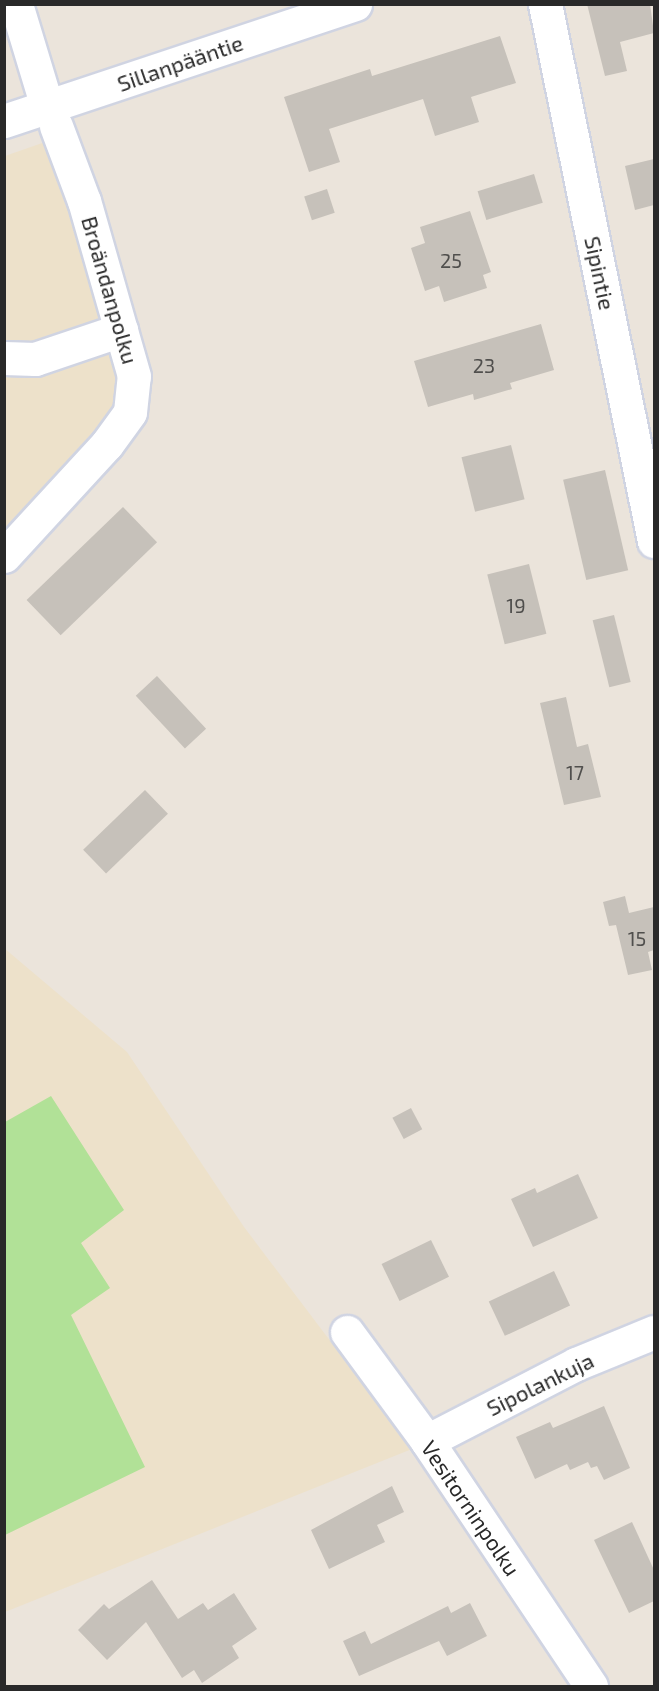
<!DOCTYPE html>
<meta charset="utf-8">
<style>
body{margin:0}
#map{position:relative;width:659px;height:1691px;overflow:hidden;background:#ebe4db;font-family:"Exo 2",sans-serif}
div>[style]{position:absolute}
.education>*{inset:0;background:#ede1ca}
.green>*{inset:0;background:#b1e197}
.building>*{inset:0;background:#c6c1ba;transform-origin:0 0}
.roads{filter:drop-shadow(2px 0 #d0d4e2) drop-shadow(-2px 0 #d0d4e2) drop-shadow(0 2px #d0d4e2) drop-shadow(0 -2px #d0d4e2)}
.minor>*{height:33px;margin:-16.5px;padding:0 16.5px;transform-origin:16.5px;border-radius:16.5px;background:#fff}
span{translate:-50% -50%;white-space:nowrap;text-align:center;line-height:1.15;-webkit-text-stroke:4.5px #fff;paint-order:stroke}
.number-label{font-size:20px;color:#504f4d}
.number-label span{-webkit-text-stroke-width:0}
.street-label{font-size:22px;color:#292929}
.frame{position:absolute;inset:0;border:6px solid #292929;pointer-events:none}
</style>
<div id="map">
<div class="education">
<i style="clip-path:polygon(68px 134px,143px 372px,119px 444px,5px 572px,5px 156px)"></i>
<i style="clip-path:polygon(4px 948px,127px 1052px,244px 1227px,412px 1449px,5px 1612px)"></i>
</div>
<div class="green">
<i style="clip-path:polygon(51px 1096px,124px 1210px,81px 1243px,110px 1288px,71px 1315px,145px 1467px,5px 1535px,5px 1122px)"></i>
</div>
<div class="building">
<i style="clip-path:polygon(587px 4px,650px 4px,654px 33px,620px 42px,627px 71px,605px 76px)"></i>
<i style="clip-path:polygon(500px 36px,516px 83px,471px 97px,479px 122px,435px 136px,423px 99px,329px 129px,340px 162px,309px 172px,284px 97px,370px 69px,372px 76px)"></i>
<i style="clip-path:polygon(654px 159px,654px 205px,635px 210px,625px 166px)"></i>
<i style="left:534px;top:174px;width:30px;height:59px;rotate:73deg"></i>
<i style="left:327px;top:189px;width:25px;height:24px;rotate:72deg"></i>
<i style="clip-path:polygon(470px 211px,491px 272px,483px 275px,487px 288px,444px 302px,439px 286px,425px 291px,411px 248px,425px 243px,420px 227px)"></i>
<i style="clip-path:polygon(541px 324px,554px 370px,510px 383px,512px 389px,474px 400px,473px 394px,428px 407px,414px 361px)"></i>
<i style="left:511px;top:445px;width:56px;height:51px;rotate:76deg"></i>
<i style="left:605px;top:470px;width:103px;height:43px;rotate:77deg"></i>
<i style="left:123px;top:507px;width:49px;height:134px;rotate:46deg"></i>
<i style="left:529px;top:564px;width:72px;height:43px;rotate:76deg"></i>
<i style="left:614px;top:615px;width:69px;height:22px;rotate:76deg"></i>
<i style="left:157px;top:676px;width:72px;height:29px;rotate:47deg"></i>
<i style="clip-path:polygon(566px 697px,577px 747px,588px 744px,601px 797px,564px 805px,540px 703px)"></i>
<i style="left:145px;top:790px;width:33px;height:86px;rotate:46deg"></i>
<i style="clip-path:polygon(625px 896px,629px 913px,654px 907px,654px 950px,648px 952px,652px 970px,628px 975px,616px 925px,609px 926px,603px 902px)"></i>
<i style="left:411px;top:1108px;width:24px;height:21px;rotate:62deg"></i>
<i style="clip-path:polygon(578px 1174px,598px 1218px,533px 1247px,511px 1199px,535px 1188px,537px 1193px)"></i>
<i style="left:431px;top:1240px;width:41px;height:55px;rotate:64deg"></i>
<i style="left:554px;top:1271px;width:38px;height:72px;rotate:65deg"></i>
<i style="clip-path:polygon(604px 1406px,630px 1468px,604px 1480px,597px 1466px,591px 1468px,588px 1462px,570px 1470px,567px 1464px,535px 1479px,516px 1437px,550px 1422px,553px 1428px)"></i>
<i style="clip-path:polygon(392px 1486px,404px 1512px,377px 1525px,385px 1542px,329px 1569px,311px 1530px)"></i>
<i style="clip-path:polygon(632px 1522px,654px 1570px,654px 1601px,629px 1613px,594px 1540px)"></i>
<i style="clip-path:polygon(152px 1580px,178px 1619px,203px 1603px,208px 1610px,234px 1593px,257px 1629px,232px 1646px,239px 1658px,202px 1683px,194px 1670px,182px 1678px,146px 1622px,107px 1660px,78px 1630px,104px 1604px,109px 1609px)"></i>
<i style="clip-path:polygon(470px 1603px,487px 1636px,447px 1656px,439px 1641px,359px 1676px,343px 1641px,365px 1631px,371px 1644px,448px 1606px,451px 1613px)"></i>
</div>
<div class="roads">
<div class="minor">
<i style="left:16px;top:4px;width:108px;rotate:73.2deg"></i>
<i style="left:545px;top:4px;width:548px;rotate:78.53deg"></i>
<i style="left:4px;top:121px;width:370px;rotate:-18.4deg"></i>
<i style="left:4px;top:358px;width:31px;rotate:2deg"></i>
<i style="left:35px;top:359px;width:91px;rotate:-18.6deg"></i>
<i style="left:4px;top:556px;width:152px;rotate:-47.4deg"></i>
<i style="left:107px;top:444px;width:39px;rotate:-54deg"></i>
<i style="left:130px;top:412px;width:36px;rotate:-84deg"></i>
<i style="left:134px;top:376px;width:182px;rotate:-105.9deg"></i>
<i style="left:84px;top:201px;width:80px;rotate:-110.5deg"></i>
<i style="left:347px;top:1332px;width:135px;rotate:53.7deg"></i>
<i style="left:427px;top:1441px;width:295px;rotate:56.2deg"></i>
<i style="left:427px;top:1441px;width:168px;rotate:-27.3deg"></i>
<i style="left:576px;top:1364px;width:84px;rotate:-22.3deg"></i>
</div>
</div>
<div class="number-label">
<span style="left:451px;top:260px">25</span>
<span style="left:484px;top:365px">23</span>
<span style="left:516px;top:605px">19</span>
<span style="left:575px;top:772px">17</span>
<span style="left:637px;top:938px">15</span>
</div>
<div class="street-label">
<span style="left:180px;top:63px;rotate:-19deg">Sillanpääntie</span>
<span style="left:600px;top:273px;rotate:78deg">Sipintie</span>
<span style="left:110px;top:290px;rotate:74deg">Broändanpolku</span>
<span style="left:540px;top:1384px;rotate:-26deg">Sipolankuja</span>
<span style="left:471px;top:1508px;rotate:56deg">Vesitorninpolku</span>
</div>
<div class="frame"></div>
</div>
